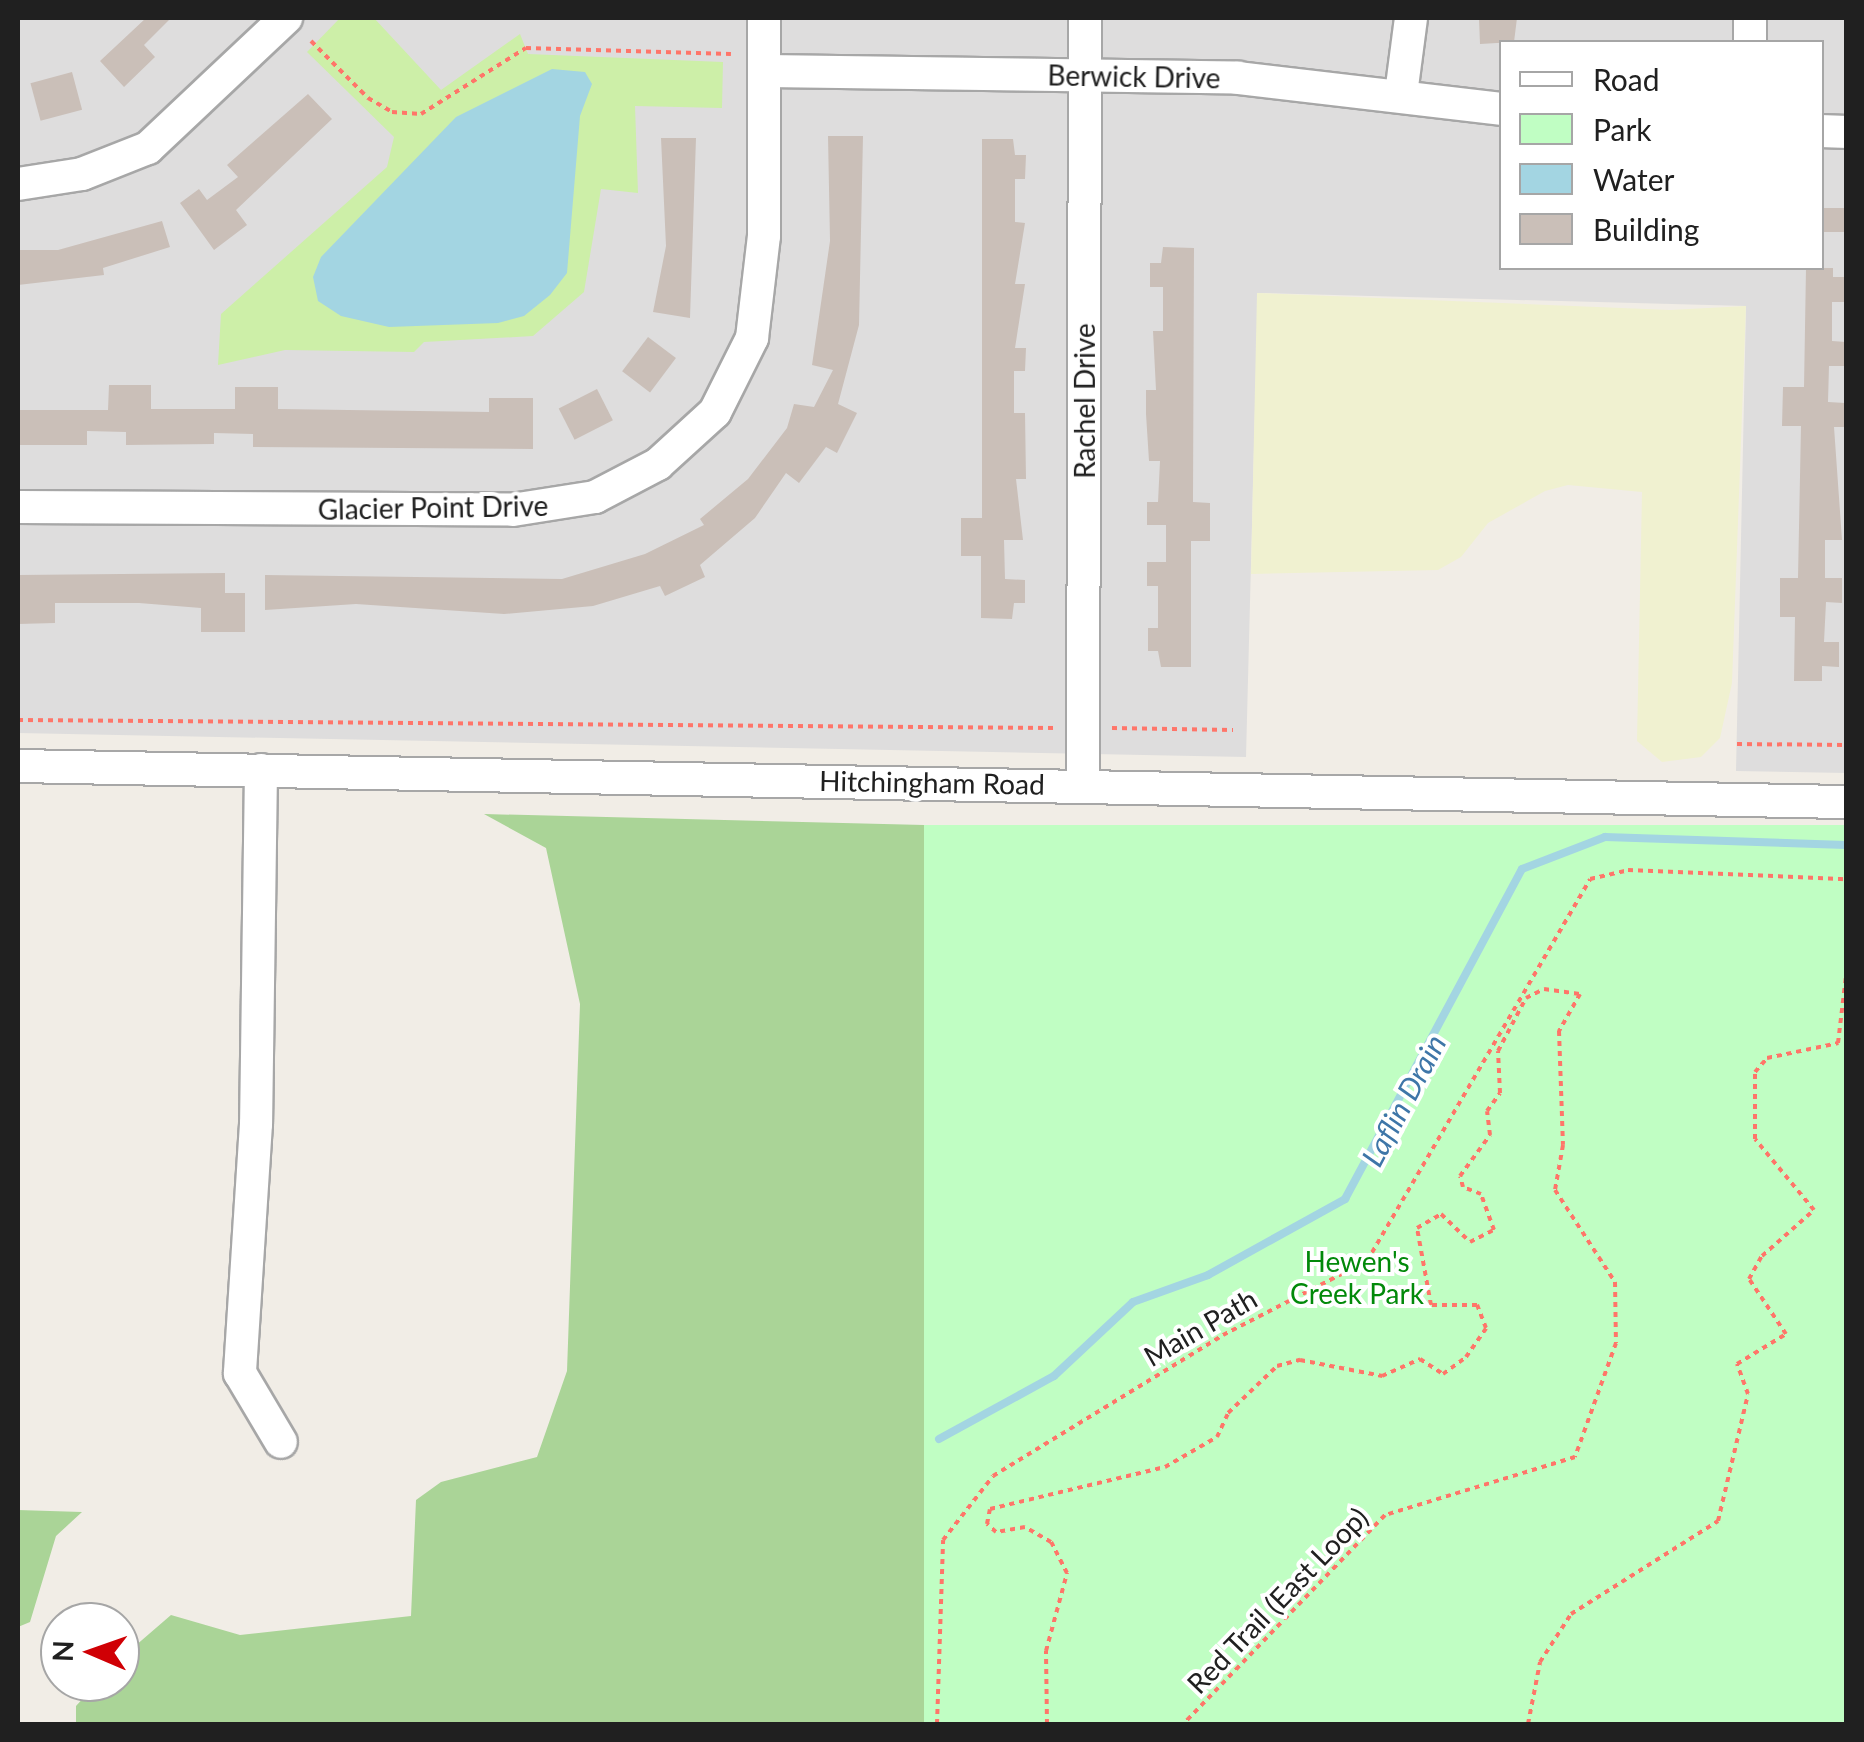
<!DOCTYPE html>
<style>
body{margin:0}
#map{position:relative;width:1864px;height:1742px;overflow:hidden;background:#f1ede6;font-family:Lato,sans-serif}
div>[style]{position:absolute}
.residential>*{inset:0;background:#dedddd}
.farmland>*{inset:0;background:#f0f1d0}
.grass>*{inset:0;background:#cdefa8}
.forest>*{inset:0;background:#aad497}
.park>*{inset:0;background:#c0fec3;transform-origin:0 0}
.water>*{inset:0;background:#a3d5e2}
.stream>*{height:8px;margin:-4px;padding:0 4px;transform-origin:4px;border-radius:4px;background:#a3d5e2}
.building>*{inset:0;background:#cabfb8;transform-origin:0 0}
.path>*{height:4px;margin-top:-2px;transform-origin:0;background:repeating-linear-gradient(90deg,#ff7569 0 5px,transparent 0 10px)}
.roads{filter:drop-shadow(2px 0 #a7a7a7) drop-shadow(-2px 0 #a7a7a7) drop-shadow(0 2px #a7a7a7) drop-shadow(0 -2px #a7a7a7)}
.minor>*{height:32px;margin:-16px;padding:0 16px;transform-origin:16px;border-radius:16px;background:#fff}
span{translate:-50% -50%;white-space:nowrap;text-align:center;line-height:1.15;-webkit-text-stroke:8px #fff;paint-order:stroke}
.street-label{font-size:28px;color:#202020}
.park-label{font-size:28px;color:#02890a}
.water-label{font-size:30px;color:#3e76a8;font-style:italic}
.frame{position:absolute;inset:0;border:20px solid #202020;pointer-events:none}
.legend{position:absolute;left:1499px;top:40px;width:325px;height:230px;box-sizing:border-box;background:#fff;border:2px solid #a6a6a6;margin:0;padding:12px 18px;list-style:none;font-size:30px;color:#202020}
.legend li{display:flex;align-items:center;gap:20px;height:50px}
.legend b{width:50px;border:2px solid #a6a6a6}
.north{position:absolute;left:40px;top:1602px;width:100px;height:100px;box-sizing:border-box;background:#fff;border:2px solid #a6a6a6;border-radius:50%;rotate:272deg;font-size:28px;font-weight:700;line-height:40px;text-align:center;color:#202020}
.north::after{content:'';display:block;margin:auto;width:35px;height:45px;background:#d00005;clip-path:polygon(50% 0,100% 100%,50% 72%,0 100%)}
</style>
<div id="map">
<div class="residential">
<i style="clip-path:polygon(evenodd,18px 18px,1846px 18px,1846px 773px,1736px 771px,1746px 306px,1258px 293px,1246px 757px,18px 733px,18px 18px,1502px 42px,1822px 42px,1822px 268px,1502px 268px,1502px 42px)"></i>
</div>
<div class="farmland">
<i style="clip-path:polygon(1257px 293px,1670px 310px,1746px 306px,1732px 683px,1720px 738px,1701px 757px,1662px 762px,1637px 741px,1642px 492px,1568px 485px,1545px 491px,1488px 523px,1461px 557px,1438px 570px,1251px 574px)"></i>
</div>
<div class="grass">
<i style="clip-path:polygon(340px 18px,374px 18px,441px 90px,520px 34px,528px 54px,723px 62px,722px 108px,635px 106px,638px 193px,601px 189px,584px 292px,533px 336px,424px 342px,414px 352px,285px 350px,218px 365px,221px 314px,387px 167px,394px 137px,307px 52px)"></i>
</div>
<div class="forest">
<i style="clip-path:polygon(484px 814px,924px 825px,1846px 1724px,76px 1724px,76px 1706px,98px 1682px,120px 1682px,120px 1659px,171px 1615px,240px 1635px,411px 1616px,416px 1500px,441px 1482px,537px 1457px,567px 1371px,580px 1004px,546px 848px)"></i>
<i style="clip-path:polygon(18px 1510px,82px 1512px,56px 1536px,30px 1622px,18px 1627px)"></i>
</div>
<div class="park">
<i style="left:924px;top:825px;width:922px;height:900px"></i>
</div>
<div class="water">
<i style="clip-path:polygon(552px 69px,585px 72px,592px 84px,580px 116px,567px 273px,550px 295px,524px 316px,498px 323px,389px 327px,341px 316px,318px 301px,313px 277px,321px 257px,456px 117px)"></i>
</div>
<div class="stream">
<i style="left:939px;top:1439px;width:131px;rotate:-28.7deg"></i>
<i style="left:1054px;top:1376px;width:108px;rotate:-43.1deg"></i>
<i style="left:1133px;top:1302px;width:80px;rotate:-19.8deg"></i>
<i style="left:1208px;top:1275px;width:157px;rotate:-29deg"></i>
<i style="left:1345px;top:1199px;width:374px;rotate:-61.8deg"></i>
<i style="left:1522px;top:869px;width:89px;rotate:-21.1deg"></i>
<i style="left:1605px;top:837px;width:241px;rotate:1.9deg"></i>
</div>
<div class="building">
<i style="clip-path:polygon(146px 18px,171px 18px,144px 45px,155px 57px,124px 87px,100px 61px)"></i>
<i style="clip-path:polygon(1479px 18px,1517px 18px,1514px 42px,1480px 44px)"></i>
<i style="left:72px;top:72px;width:39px;height:43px;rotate:75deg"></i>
<i style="clip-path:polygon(308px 94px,332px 119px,236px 210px,247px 225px,214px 250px,180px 203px,199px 189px,207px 200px,238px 177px,227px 165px)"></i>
<i style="clip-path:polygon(828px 136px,863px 136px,859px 325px,838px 404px,857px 413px,837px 453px,826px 447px,799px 483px,786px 473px,755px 518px,700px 565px,705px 577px,665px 596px,660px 586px,593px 606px,504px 614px,356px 604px,265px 610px,265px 575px,562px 579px,645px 554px,704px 525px,700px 519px,748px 479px,787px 428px,794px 404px,814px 407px,833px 370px,812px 365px,830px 241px)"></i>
<i style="clip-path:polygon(661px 138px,696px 138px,690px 318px,653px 312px,666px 246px)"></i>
<i style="clip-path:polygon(982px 139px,1013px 139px,1015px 155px,1026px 155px,1025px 179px,1015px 179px,1015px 222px,1025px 223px,1015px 284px,1025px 284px,1015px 348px,1026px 348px,1025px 371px,1014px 371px,1014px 413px,1025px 413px,1026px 479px,1016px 479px,1023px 540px,1004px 540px,1005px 579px,1025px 580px,1025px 603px,1014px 603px,1012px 619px,981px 618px,981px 556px,961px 556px,961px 518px,982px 518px)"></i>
<i style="left:1822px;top:208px;width:24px;height:24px"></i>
<i style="clip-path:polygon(162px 221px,170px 247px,103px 268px,104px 275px,18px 285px,18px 250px,58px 250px)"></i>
<i style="clip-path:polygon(1163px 247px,1194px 248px,1193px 502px,1210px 503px,1210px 541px,1191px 541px,1191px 667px,1161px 667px,1158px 651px,1148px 651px,1148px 628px,1158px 628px,1158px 586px,1147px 586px,1147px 562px,1166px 562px,1166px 525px,1147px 525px,1147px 502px,1158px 502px,1160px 461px,1149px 461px,1146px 414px,1146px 390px,1156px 390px,1153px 331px,1163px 331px,1163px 287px,1150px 287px,1150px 263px,1161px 263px)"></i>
<i style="clip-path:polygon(1806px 268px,1833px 268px,1833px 277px,1846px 277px,1846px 302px,1832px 302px,1832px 341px,1846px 342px,1846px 366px,1829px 366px,1828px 402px,1845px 403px,1845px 427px,1834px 427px,1842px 540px,1825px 540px,1825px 578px,1842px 578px,1842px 603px,1826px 602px,1824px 642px,1839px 642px,1839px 667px,1822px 666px,1822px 681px,1794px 681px,1795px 617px,1780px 617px,1780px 578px,1798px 578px,1801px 426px,1782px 426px,1783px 387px,1804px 387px)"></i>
<i style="left:648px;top:337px;width:35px;height:43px;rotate:37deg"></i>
<i style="clip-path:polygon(109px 385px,151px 385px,151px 409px,235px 409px,235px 387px,278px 387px,278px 409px,489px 412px,489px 398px,533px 398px,533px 449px,253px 447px,253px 434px,214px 433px,214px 444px,126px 445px,126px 432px,87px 431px,87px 445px,18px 445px,18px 410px,108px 410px)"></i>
<i style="left:597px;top:389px;width:35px;height:43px;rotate:63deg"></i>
<i style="clip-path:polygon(225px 573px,225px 593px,245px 593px,245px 632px,201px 632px,201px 608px,139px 603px,55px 603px,55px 623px,18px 624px,18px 575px)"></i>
</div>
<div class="path">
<i style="left:311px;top:41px;width:81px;rotate:45deg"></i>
<i style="left:368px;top:98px;width:28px;rotate:30deg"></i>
<i style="left:392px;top:112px;width:29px;rotate:4deg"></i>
<i style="left:421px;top:114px;width:124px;rotate:-32.2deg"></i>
<i style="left:526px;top:48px;width:205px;rotate:1.7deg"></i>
<i style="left:18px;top:720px;width:1040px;rotate:0.44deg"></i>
<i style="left:1112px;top:728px;width:121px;rotate:0.9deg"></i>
<i style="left:1737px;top:744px;width:109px;rotate:0.5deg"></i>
<i style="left:1846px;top:921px;width:19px;rotate:90deg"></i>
<i style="left:937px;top:1724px;width:184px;rotate:-88.1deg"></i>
<i style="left:943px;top:1540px;width:81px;rotate:-52deg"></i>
<i style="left:993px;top:1476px;width:270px;rotate:-31.5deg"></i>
<i style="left:1223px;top:1335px;width:162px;rotate:-27.2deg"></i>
<i style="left:1367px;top:1261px;width:442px;rotate:-59.7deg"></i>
<i style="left:1590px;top:879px;width:39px;rotate:-13deg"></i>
<i style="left:1628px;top:870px;width:218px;rotate:2.4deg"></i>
<i style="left:1047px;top:1724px;width:73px;rotate:-90.8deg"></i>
<i style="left:1046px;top:1651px;width:81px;rotate:-74.9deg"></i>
<i style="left:1067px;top:1573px;width:35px;rotate:-117deg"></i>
<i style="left:1051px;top:1542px;width:30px;rotate:-150deg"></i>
<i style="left:1025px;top:1527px;width:29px;rotate:170deg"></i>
<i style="left:996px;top:1532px;width:12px;rotate:-138deg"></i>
<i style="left:987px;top:1524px;width:15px;rotate:-79deg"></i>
<i style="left:990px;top:1509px;width:180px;rotate:-13.5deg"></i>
<i style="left:1165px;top:1467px;width:60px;rotate:-30deg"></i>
<i style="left:1217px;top:1437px;width:26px;rotate:-65deg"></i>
<i style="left:1228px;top:1413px;width:68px;rotate:-43.8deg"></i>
<i style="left:1277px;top:1366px;width:24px;rotate:-15deg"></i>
<i style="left:1300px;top:1360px;width:84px;rotate:11deg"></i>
<i style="left:1382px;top:1376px;width:42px;rotate:-24.1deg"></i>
<i style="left:1420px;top:1359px;width:27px;rotate:33deg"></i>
<i style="left:1443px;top:1374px;width:29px;rotate:-36deg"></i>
<i style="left:1466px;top:1357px;width:35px;rotate:-55deg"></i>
<i style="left:1486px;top:1328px;width:25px;rotate:-111deg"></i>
<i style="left:1477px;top:1305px;width:46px;rotate:180deg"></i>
<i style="left:1431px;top:1305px;width:78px;rotate:-100.3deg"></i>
<i style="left:1417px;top:1228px;width:28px;rotate:-30deg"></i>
<i style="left:1441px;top:1214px;width:40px;rotate:44deg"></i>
<i style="left:1470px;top:1242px;width:27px;rotate:-27deg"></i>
<i style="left:1494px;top:1230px;width:38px;rotate:-110deg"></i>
<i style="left:1481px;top:1194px;width:19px;rotate:-159deg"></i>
<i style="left:1463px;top:1187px;width:11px;rotate:-105deg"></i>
<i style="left:1460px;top:1176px;width:51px;rotate:-53.8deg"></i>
<i style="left:1490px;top:1135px;width:24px;rotate:-97deg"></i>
<i style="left:1487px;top:1111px;width:22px;rotate:-54deg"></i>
<i style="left:1500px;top:1093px;width:42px;rotate:-92.7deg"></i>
<i style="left:1498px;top:1051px;width:60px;rotate:-62.2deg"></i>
<i style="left:1526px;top:998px;width:20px;rotate:-27deg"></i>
<i style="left:1544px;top:989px;width:36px;rotate:8deg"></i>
<i style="left:1580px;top:994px;width:43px;rotate:119.6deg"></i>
<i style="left:1559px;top:1031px;width:114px;rotate:88deg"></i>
<i style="left:1563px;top:1145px;width:46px;rotate:100.1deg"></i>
<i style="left:1555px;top:1190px;width:110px;rotate:56.9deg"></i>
<i style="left:1615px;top:1282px;width:61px;rotate:89.1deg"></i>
<i style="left:1616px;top:1343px;width:121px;rotate:109.8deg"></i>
<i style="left:1575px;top:1457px;width:199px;rotate:163deg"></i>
<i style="left:1385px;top:1515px;width:291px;rotate:134deg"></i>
<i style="left:1528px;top:1724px;width:63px;rotate:-79deg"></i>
<i style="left:1540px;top:1662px;width:57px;rotate:-57.1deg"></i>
<i style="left:1571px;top:1614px;width:174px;rotate:-32.3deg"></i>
<i style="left:1718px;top:1521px;width:130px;rotate:-76.7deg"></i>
<i style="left:1748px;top:1394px;width:32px;rotate:-110deg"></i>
<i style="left:1737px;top:1364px;width:57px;rotate:-31.5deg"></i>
<i style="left:1786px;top:1334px;width:66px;rotate:-123.9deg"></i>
<i style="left:1749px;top:1279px;width:26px;rotate:-61deg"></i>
<i style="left:1762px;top:1256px;width:69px;rotate:-41.5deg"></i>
<i style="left:1814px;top:1210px;width:92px;rotate:-129.7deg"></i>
<i style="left:1755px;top:1139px;width:67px;rotate:-90deg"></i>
<i style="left:1755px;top:1072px;width:18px;rotate:-49deg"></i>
<i style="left:1767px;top:1058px;width:73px;rotate:-11.9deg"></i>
<i style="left:1838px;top:1043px;width:67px;rotate:-83.2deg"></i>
</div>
<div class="roads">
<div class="minor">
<i style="left:1750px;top:42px;width:24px;rotate:-90deg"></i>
<i style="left:765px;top:71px;width:473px;rotate:0.8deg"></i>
<i style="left:1238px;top:78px;width:266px;rotate:6.7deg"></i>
<i style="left:1401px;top:94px;width:77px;rotate:-82.5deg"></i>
<i style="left:1822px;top:131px;width:24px;rotate:2deg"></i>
<i style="left:18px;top:184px;width:65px;rotate:-8.9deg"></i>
<i style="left:82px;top:174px;width:71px;rotate:-21.5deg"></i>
<i style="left:148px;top:148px;width:190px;rotate:-43.3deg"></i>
<i style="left:18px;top:507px;width:495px;rotate:0.3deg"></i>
<i style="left:513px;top:510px;width:83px;rotate:-9deg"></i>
<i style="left:595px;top:497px;width:71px;rotate:-27.6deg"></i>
<i style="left:658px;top:464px;width:77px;rotate:-42.4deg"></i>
<i style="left:715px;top:412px;width:83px;rotate:-63.4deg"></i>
<i style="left:752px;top:338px;width:103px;rotate:-83.3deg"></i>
<i style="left:764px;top:236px;width:218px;rotate:-90deg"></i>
<i style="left:18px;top:766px;width:1828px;rotate:1.13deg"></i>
<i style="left:261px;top:770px;width:354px;rotate:90.8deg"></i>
<i style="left:256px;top:1124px;width:250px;rotate:93.7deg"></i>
<i style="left:240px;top:1373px;width:80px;rotate:59.3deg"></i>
<i style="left:1083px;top:785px;width:767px;rotate:-89.85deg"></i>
</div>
</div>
<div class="street-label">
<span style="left:1134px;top:76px;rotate:1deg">Berwick Drive</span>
<span style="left:1084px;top:401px;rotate:-90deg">Rachel Drive</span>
<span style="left:433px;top:507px;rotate:-1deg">Glacier Point Drive</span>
<span style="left:932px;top:782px;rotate:1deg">Hitchingham Road</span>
<span style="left:1200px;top:1327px;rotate:-30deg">Main Path</span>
<span style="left:1277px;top:1600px;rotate:-46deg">Red Trail (East Loop)</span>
</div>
<div class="park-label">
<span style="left:1357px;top:1277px">Hewen's<br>Creek Park</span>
</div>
<div class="water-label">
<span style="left:1403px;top:1100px;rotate:-62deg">Laflin Drain</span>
</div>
<div class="frame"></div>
<ul class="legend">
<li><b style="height:12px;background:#fff"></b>Road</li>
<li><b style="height:28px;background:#c0fec3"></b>Park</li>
<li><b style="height:28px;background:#a3d5e2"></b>Water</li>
<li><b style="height:28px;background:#cabfb8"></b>Building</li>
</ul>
<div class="north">N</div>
</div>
